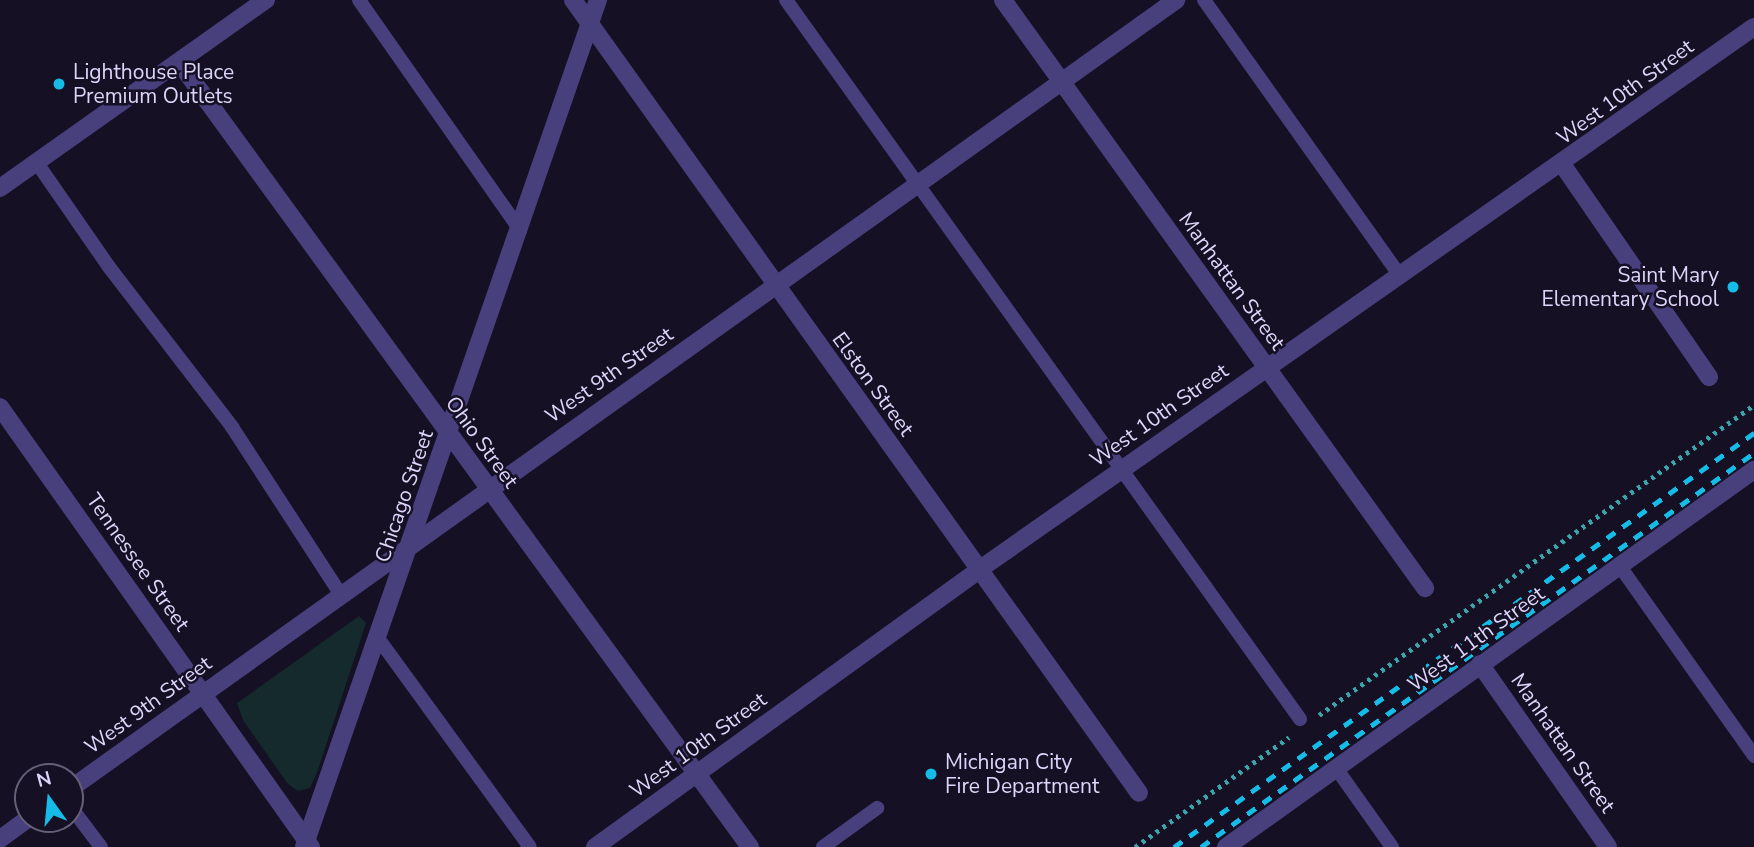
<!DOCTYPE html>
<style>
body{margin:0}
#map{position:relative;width:1754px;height:847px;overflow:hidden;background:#151023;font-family:"Nunito Sans",sans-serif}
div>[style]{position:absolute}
.green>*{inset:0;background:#142a2c}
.path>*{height:4.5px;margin-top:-2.25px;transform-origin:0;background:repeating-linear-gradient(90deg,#3aa6ab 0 3.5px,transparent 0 8.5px)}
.service>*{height:14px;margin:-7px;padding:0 7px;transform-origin:7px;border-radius:7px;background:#483f7d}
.minor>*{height:18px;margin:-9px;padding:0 9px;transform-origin:9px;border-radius:9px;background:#483f7d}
.tertiary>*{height:18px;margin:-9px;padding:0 9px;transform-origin:9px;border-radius:9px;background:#483f7d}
.rail>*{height:5px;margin-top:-2.5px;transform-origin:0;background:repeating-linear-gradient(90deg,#15bce8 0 10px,transparent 0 19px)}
.dots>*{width:19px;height:19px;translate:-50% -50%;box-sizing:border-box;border:4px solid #151023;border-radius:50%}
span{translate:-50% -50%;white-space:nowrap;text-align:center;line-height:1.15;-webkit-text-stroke:5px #151023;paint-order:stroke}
.poi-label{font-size:21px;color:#ded5fb}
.left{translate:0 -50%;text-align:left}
.right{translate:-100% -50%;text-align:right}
.street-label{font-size:21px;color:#ded5fb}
.north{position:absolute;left:14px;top:763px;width:70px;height:70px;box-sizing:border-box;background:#151023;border:2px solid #655f79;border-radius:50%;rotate:345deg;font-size:19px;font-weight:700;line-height:28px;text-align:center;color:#ded5fb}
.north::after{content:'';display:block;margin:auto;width:24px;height:32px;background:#15bce8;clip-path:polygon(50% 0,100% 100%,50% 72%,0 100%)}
</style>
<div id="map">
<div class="green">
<i style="clip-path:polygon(359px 616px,366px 623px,318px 770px,310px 788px,298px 791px,287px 783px,243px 720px,237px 703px)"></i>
</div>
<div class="path">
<i style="left:1319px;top:715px;width:534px;rotate:-35.48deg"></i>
<i style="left:1135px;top:847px;width:189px;rotate:-35.5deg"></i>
</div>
<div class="service">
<i style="left:359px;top:0;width:281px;rotate:55deg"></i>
<i style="left:786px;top:0;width:884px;rotate:54.44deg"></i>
<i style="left:1204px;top:0;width:339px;rotate:54.6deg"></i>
<i style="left:37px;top:163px;width:126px;rotate:55.3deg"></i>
<i style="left:109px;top:267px;width:202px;rotate:52.4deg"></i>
<i style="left:232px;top:427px;width:200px;rotate:57deg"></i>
<i style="left:1619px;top:565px;width:234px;rotate:54.7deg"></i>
<i style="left:378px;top:638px;width:258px;rotate:54deg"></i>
<i style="left:1336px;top:768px;width:97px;rotate:54.7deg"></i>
<i style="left:70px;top:806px;width:51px;rotate:52.9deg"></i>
<i style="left:823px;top:847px;width:67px;rotate:-35.8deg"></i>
</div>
<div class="minor">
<i style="left:573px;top:0;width:974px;rotate:54.48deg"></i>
<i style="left:1003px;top:0;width:724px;rotate:54.33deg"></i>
<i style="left:1562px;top:164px;width:259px;rotate:55.4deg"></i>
<i style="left:0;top:407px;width:539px;rotate:54.75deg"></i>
<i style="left:1480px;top:664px;width:223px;rotate:55deg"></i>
<i style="left:70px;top:789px;width:1359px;rotate:-35.5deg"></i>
<i style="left:0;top:839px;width:34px;rotate:-36deg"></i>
<i style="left:595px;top:847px;width:475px;rotate:-35.8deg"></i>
<i style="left:980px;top:569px;width:945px;rotate:-35deg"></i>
</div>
<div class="tertiary">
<i style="left:179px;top:62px;width:971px;rotate:53.97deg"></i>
<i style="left:0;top:188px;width:326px;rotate:-35.3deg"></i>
<i style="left:304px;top:847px;width:897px;rotate:-70.86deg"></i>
<i style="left:1226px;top:847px;width:649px;rotate:-35.53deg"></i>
</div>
<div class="rail">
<i style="left:1174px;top:847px;width:713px;rotate:-35.52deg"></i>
<i style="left:1201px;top:847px;width:679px;rotate:-35.47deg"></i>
</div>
<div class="dots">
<i style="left:59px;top:84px;background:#15bce8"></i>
<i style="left:1733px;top:287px;background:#15bce8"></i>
<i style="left:931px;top:774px;background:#15bce8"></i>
</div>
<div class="poi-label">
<span class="left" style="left:73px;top:84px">Lighthouse Place<br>Premium Outlets</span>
<span class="right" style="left:1719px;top:287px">Saint Mary<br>Elementary School</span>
<span class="left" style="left:945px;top:774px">Michigan City<br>Fire Department</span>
</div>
<div class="street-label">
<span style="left:1625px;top:92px;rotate:-36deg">West 10th Street</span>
<span style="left:1232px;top:281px;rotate:54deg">Manhattan Street</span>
<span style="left:609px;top:375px;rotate:-35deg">West 9th Street</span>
<span style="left:873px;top:384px;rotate:54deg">Elston Street</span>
<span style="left:1159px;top:415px;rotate:-35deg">West 10th Street</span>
<span style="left:482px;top:442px;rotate:54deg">Ohio Street</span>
<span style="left:404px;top:496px;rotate:-71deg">Chicago Street</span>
<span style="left:138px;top:562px;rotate:55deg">Tennessee Street</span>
<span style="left:1476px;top:639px;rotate:-36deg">West 11th Street</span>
<span style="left:148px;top:705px;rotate:-36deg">West 9th Street</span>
<span style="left:1563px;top:743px;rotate:55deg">Manhattan Street</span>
<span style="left:698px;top:745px;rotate:-36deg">West 10th Street</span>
</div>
<div class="north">N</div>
</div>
